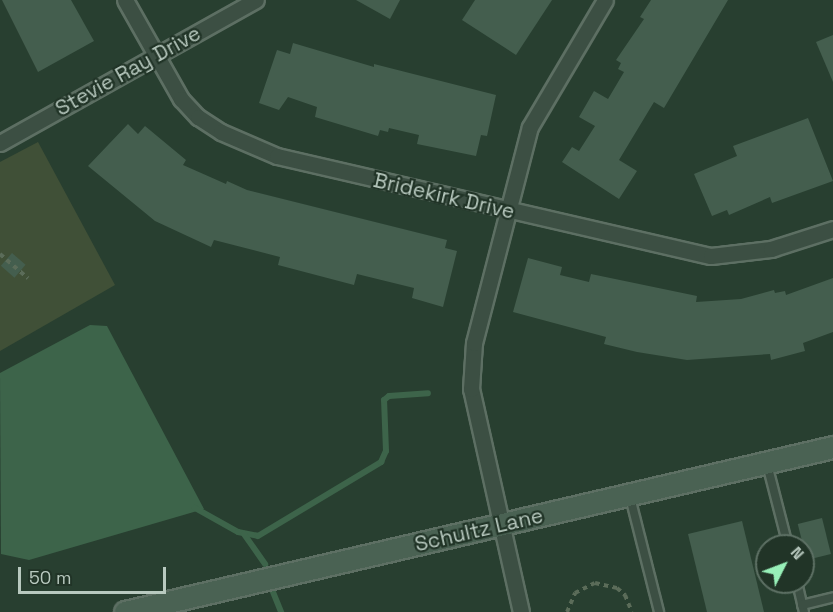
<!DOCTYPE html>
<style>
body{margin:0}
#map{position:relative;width:833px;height:612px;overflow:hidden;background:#283f30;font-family:"Space Grotesk",sans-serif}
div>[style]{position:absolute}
.green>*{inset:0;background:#405037}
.water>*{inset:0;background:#3d644a}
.stream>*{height:6px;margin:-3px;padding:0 3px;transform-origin:3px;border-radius:3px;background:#3d644a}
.building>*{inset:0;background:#445e4e;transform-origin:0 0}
.path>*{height:4px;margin-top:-2px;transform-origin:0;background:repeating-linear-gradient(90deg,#5b6c59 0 4.5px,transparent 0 9px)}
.roads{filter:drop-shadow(2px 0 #5d6f63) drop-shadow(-2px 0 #5d6f63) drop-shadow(0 2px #5d6f63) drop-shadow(0 -2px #5d6f63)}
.lane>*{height:8px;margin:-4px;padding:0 4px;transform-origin:4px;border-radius:4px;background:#3c4f43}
.street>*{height:15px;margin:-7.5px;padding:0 7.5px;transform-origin:7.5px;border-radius:7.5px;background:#3c4f43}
.secondary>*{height:21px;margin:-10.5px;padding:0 10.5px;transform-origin:10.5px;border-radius:10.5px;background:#4a6253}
span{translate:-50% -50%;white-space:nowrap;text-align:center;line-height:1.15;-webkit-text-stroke:4.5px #213427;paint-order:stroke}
.street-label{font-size:21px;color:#b8c9bf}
.north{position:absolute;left:755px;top:534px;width:60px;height:60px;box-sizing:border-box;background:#213427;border:2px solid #5d7064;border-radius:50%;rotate:48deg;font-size:16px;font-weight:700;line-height:24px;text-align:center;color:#b8c9bf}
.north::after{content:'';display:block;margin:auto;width:21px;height:27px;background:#97f0b8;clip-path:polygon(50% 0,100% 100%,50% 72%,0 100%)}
.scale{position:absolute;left:18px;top:567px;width:148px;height:27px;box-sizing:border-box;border:3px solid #b8c9bf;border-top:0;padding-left:8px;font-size:18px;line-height:21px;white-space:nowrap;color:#b8c9bf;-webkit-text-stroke:4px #213427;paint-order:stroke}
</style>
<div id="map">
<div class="green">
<i style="clip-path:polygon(38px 142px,115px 285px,0 351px,0 162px)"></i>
</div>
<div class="water">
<i style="clip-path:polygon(90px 325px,107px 326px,204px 509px,29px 560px,1px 554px,0 373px)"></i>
</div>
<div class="stream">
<i style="left:195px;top:508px;width:49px;rotate:29.2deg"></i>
<i style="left:238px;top:532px;width:20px;rotate:11deg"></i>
<i style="left:258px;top:536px;width:144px;rotate:-31deg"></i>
<i style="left:381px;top:462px;width:12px;rotate:-66deg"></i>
<i style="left:386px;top:451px;width:51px;rotate:-92.2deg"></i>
<i style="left:384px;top:400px;width:6px;rotate:-39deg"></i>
<i style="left:389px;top:396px;width:39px;rotate:-4deg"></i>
<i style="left:244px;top:534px;width:37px;rotate:55deg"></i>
<i style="left:273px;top:592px;width:22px;rotate:68deg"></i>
</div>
<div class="building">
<i style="clip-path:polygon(2px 0,71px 0,94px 41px,38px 72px)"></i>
<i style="clip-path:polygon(356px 0,400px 0,390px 19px)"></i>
<i style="clip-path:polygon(475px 0,552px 0,516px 55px,462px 20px)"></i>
<i style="clip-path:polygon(651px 0,728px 0,664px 108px,654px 102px,619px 160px,637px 171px,619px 199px,562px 162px,572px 147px,579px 151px,595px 126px,579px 117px,594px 91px,608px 99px,624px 72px,618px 69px,621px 63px,616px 60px,644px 19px,640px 17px)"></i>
<i style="clip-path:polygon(833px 35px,833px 82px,816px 42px)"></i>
<i style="clip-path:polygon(293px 43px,374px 67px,374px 64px,496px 95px,487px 136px,481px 135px,476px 156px,417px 144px,419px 135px,389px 128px,388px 132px,380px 130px,378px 136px,315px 117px,317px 107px,288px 97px,279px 110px,259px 103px,277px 50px,290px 54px)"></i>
<i style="clip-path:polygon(808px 118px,833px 181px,772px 203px,770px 197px,729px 215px,727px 210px,712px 216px,694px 174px,737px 156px,733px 146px)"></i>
<i style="clip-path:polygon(128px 124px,138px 134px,145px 126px,186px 160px,183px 165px,226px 184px,227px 181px,247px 190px,447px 240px,445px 248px,457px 251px,443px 307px,412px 298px,414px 288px,357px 274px,354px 285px,278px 265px,280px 257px,214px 240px,211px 247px,155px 221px,88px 166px)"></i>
<i style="left:12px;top:253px;width:18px;height:17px;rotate:41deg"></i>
<i style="clip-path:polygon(528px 258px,562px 267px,560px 275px,589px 282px,591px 274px,697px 296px,696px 302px,741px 299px,774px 290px,775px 293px,785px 291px,786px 295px,833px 278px,833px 332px,803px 343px,805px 351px,771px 360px,770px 354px,687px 360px,637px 352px,604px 344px,606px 337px,513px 312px)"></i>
<i style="left:822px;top:518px;width:37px;height:25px;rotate:76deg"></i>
<i style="clip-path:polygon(742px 521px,764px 612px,707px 612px,688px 534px)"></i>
</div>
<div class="path">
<i style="left:0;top:254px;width:37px;rotate:41deg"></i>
<i style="left:567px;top:612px;width:21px;rotate:-67deg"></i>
<i style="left:575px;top:593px;width:22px;rotate:-27deg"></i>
<i style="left:595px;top:583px;width:23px;rotate:13deg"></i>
<i style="left:617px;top:588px;width:11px;rotate:41deg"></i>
<i style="left:625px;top:595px;width:18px;rotate:68deg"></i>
</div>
<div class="roads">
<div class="lane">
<i style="left:767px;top:464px;width:85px;rotate:75.6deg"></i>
<i style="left:630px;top:497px;width:119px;rotate:75.8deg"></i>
<i style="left:797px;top:582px;width:31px;rotate:77deg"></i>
<i style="left:802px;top:605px;width:32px;rotate:-14deg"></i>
</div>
<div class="street">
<i style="left:125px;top:0;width:114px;rotate:60.5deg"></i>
<i style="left:181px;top:99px;width:25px;rotate:47deg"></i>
<i style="left:198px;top:117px;width:27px;rotate:33deg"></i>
<i style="left:221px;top:132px;width:61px;rotate:23.2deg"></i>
<i style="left:277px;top:156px;width:445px;rotate:13deg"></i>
<i style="left:711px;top:256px;width:60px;rotate:-6.7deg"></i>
<i style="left:771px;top:249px;width:65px;rotate:-17.9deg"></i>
<i style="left:0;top:143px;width:293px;rotate:-29.2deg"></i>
<i style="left:521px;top:612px;width:229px;rotate:-102.6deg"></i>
<i style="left:471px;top:389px;width:46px;rotate:-86.3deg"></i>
<i style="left:474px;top:343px;width:223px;rotate:-75.5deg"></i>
<i style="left:530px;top:127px;width:147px;rotate:-59.4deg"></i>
</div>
<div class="secondary">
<i style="left:125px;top:612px;width:727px;rotate:-13.12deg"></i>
</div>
</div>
<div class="street-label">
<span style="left:128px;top:71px;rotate:-29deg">Stevie Ray Drive</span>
<span style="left:444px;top:196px;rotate:13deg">Bridekirk Drive</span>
<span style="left:479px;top:530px;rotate:-13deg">Schultz Lane</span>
</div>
<div class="north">N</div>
<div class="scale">50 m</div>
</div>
